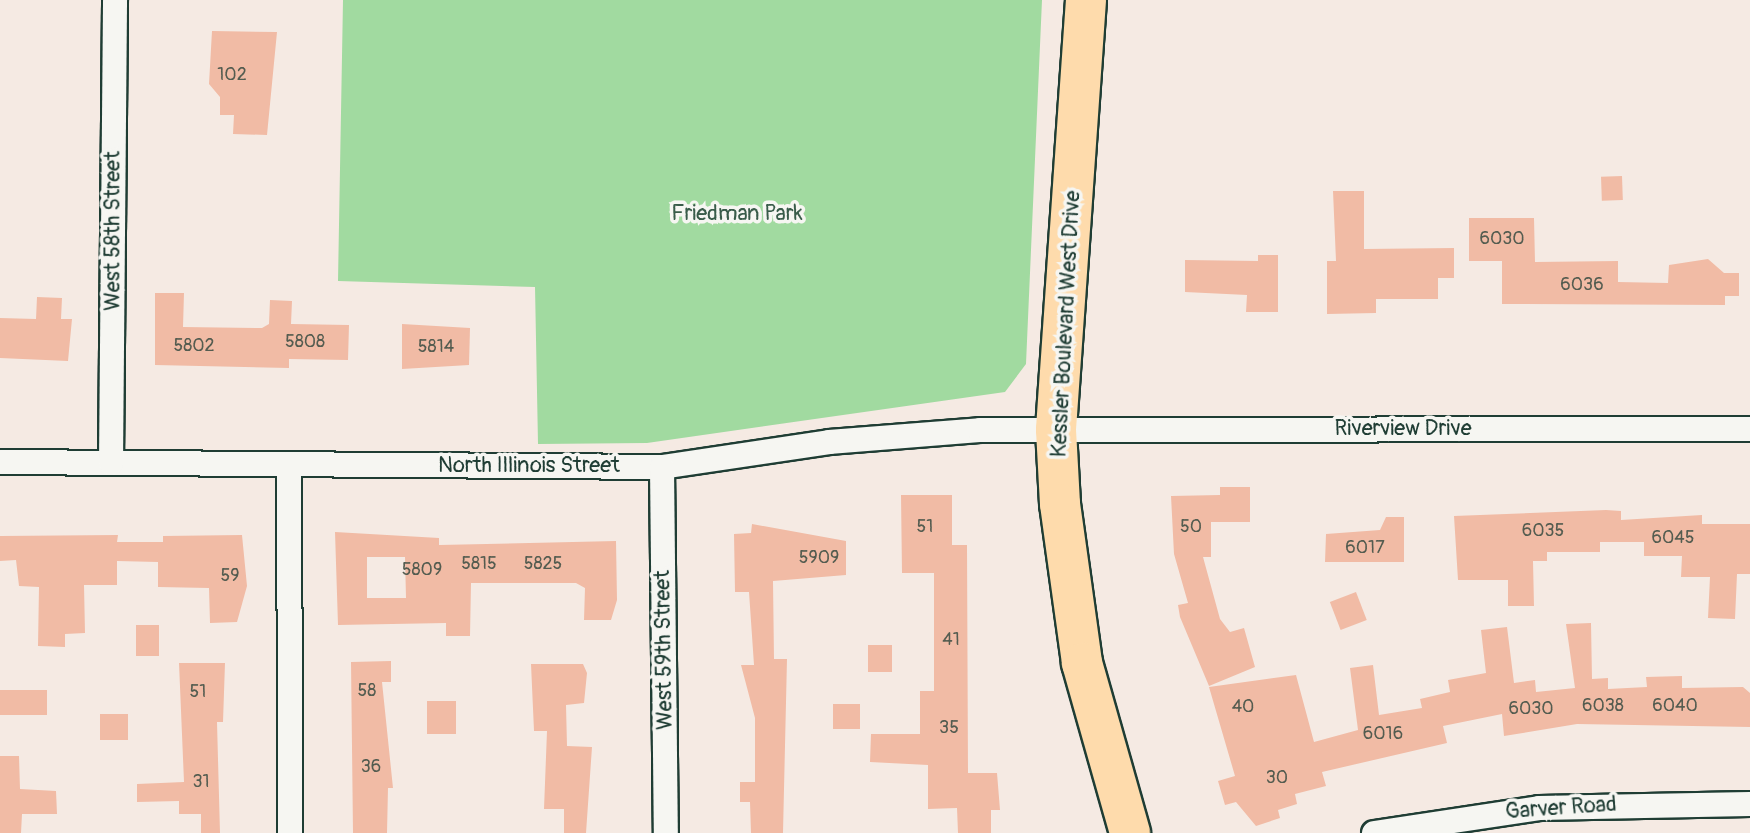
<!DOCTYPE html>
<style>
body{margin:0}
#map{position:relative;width:1750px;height:833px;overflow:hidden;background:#f5eae3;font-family:Pangolin,sans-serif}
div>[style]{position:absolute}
.green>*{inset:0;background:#a1daa0}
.building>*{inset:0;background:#f1bba5;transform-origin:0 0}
.roads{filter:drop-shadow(2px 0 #1f3d34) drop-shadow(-2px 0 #1f3d34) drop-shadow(0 2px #1f3d34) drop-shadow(0 -2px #1f3d34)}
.street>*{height:24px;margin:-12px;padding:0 12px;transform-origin:12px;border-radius:12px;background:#f6f6f2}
.primary>*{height:40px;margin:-20px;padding:0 20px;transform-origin:20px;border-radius:20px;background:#fedbac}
span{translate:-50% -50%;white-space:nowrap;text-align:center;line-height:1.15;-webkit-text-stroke:7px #f6f6f2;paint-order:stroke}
.number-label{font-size:18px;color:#545c50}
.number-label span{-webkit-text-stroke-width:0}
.park-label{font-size:22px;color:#395c4a}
.street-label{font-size:22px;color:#1f3d34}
</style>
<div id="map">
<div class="green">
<i style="clip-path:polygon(343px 0,1042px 0,1026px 364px,1005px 392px,647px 443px,538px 444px,535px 287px,338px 281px)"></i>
</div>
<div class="building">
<i style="clip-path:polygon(212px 31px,277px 32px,267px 135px,233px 134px,234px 115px,220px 115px,220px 97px,209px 84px)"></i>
<i style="left:1622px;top:176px;width:24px;height:21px;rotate:88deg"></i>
<i style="clip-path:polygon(1333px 191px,1364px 191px,1364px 249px,1454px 248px,1454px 278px,1438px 278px,1438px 299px,1376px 299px,1376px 313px,1327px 314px,1327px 261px,1336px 261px)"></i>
<i style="clip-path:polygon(1469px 218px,1534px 218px,1535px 262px,1618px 261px,1618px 282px,1668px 283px,1669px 265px,1708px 259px,1724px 273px,1739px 273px,1739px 296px,1725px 296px,1725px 305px,1502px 304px,1502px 261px,1469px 261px)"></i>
<i style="clip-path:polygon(1258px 255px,1278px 255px,1278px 312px,1246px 312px,1247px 295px,1185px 292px,1185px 260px,1258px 261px)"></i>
<i style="clip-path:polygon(155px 293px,184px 293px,183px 327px,262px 328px,269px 324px,270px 300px,292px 301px,291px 324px,349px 325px,348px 360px,289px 359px,289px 368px,155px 365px)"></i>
<i style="clip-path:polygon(37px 297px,62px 298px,61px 319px,72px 319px,68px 361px,0 358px,0 318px,36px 319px)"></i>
<i style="clip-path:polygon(402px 324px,470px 328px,469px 365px,402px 369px)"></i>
<i style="clip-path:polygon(1220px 487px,1250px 487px,1250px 522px,1211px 522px,1211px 557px,1203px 557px,1220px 619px,1230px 632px,1244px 628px,1255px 667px,1209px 686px,1180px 617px,1178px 605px,1188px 603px,1174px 554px,1171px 496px,1220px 495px)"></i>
<i style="clip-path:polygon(901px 495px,952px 495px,952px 545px,967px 545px,968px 773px,997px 773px,1000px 810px,991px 810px,991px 833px,958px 833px,957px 808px,928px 809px,928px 765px,870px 762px,871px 734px,920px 734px,920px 691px,934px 691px,934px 573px,902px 573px)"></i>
<i style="clip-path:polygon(1606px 510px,1621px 511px,1621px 520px,1702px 515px,1702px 524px,1750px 524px,1750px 574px,1737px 574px,1735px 619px,1708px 618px,1710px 577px,1681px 577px,1682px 556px,1644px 556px,1644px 542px,1600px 542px,1600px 552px,1547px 552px,1547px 561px,1533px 561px,1534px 606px,1508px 606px,1508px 580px,1458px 580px,1454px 516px)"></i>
<i style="clip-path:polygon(1386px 517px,1404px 517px,1404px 562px,1325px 562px,1326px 534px,1380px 530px)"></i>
<i style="clip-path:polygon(752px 524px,846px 541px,846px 575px,773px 581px,774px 659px,787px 659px,783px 833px,751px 833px,750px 802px,740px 802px,740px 782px,755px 782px,755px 718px,741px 665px,754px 665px,749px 592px,735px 592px,734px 534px,751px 533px)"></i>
<i style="clip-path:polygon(evenodd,335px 532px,439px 538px,439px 545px,616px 541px,617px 600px,611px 620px,584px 620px,585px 588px,576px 583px,471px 583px,470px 636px,446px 636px,446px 623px,338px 625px,335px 532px,367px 557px,405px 557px,406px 598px,367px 598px,367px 557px)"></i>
<i style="clip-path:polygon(118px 535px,117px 542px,163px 542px,163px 536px,242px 535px,247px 586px,237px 622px,210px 623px,209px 588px,158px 587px,158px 562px,117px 561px,117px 585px,84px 585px,85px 633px,65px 634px,65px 647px,38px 646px,39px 587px,19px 586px,16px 560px,0 561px,0 536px)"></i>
<i style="left:1356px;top:592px;width:30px;height:28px;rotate:69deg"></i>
<i style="clip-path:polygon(1591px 623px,1592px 679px,1608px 678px,1608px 689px,1647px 687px,1646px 677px,1682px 676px,1682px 688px,1743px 687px,1750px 693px,1750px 727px,1577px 724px,1504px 736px,1502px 714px,1443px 726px,1447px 743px,1322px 772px,1326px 786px,1295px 794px,1297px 804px,1278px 810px,1280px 818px,1256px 826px,1236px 802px,1225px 805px,1218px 781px,1235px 776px,1209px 687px,1296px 675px,1314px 742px,1358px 730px,1350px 668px,1373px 665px,1379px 715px,1422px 708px,1420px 699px,1450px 692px,1448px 680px,1486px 673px,1481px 630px,1507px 627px,1514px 683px,1535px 680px,1536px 692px,1575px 688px,1566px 624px)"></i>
<i style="left:136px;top:625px;width:23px;height:31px"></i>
<i style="left:868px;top:645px;width:24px;height:27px"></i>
<i style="clip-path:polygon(391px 661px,391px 682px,382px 682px,393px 788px,388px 788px,387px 833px,353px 833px,351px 662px)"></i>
<i style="clip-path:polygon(179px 663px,225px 663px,223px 722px,217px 722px,220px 833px,201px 833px,201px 814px,179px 814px,179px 801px,137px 802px,137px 784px,184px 782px)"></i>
<i style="clip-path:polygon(531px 664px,583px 664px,587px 673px,584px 703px,566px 705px,567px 746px,592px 747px,586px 833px,564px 833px,564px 809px,544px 809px,547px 731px,534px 731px)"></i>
<i style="left:0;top:690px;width:47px;height:25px"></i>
<i style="left:427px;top:701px;width:29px;height:33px"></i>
<i style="left:860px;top:704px;width:25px;height:27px;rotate:90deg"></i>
<i style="left:100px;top:714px;width:28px;height:26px"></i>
<i style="clip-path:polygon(0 756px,19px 756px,20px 789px,56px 791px,57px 814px,22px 814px,21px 833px,0 833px)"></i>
</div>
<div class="roads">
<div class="street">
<i style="left:0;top:462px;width:662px;rotate:0.43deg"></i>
<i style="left:662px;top:467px;width:169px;rotate:-8.5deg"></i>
<i style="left:829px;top:442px;width:151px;rotate:-4.5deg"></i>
<i style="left:980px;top:430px;width:770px;rotate:-0.07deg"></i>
<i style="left:111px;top:463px;width:463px;rotate:-89.5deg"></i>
<i style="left:289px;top:464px;width:369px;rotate:89.8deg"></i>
<i style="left:662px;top:467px;width:366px;rotate:89.4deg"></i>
<i style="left:1374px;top:833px;width:167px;rotate:-8.6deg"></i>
<i style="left:1539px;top:808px;width:211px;rotate:-1.1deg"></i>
</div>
<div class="primary">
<i style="left:1086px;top:0;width:431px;rotate:94deg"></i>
<i style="left:1056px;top:430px;width:74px;rotate:86.9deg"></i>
<i style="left:1060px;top:504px;width:161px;rotate:82.1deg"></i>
<i style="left:1082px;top:663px;width:177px;rotate:74.2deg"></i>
</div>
</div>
<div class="number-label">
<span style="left:232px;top:75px">102</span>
<span style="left:1502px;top:239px">6030</span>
<span style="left:1582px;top:285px">6036</span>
<span style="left:305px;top:342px">5808</span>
<span style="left:194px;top:346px">5802</span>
<span style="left:436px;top:347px">5814</span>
<span style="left:925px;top:527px">51</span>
<span style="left:1191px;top:527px">50</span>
<span style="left:1543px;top:531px">6035</span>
<span style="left:1673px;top:538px">6045</span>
<span style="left:1365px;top:548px">6017</span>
<span style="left:819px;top:558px">5909</span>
<span style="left:479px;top:564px">5815</span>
<span style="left:543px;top:564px">5825</span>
<span style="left:422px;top:570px">5809</span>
<span style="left:230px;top:576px">59</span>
<span style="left:951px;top:640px">41</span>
<span style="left:367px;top:691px">58</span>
<span style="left:198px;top:692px">51</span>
<span style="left:1603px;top:706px">6038</span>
<span style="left:1675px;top:706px">6040</span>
<span style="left:1243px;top:707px">40</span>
<span style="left:1531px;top:709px">6030</span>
<span style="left:949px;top:728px">35</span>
<span style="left:1383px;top:734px">6016</span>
<span style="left:371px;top:767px">36</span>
<span style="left:1277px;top:778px">30</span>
<span style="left:201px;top:782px">31</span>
</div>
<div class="park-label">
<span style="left:737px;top:214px">Friedman Park</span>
</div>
<div class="street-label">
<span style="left:113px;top:231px;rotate:-90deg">West 58th Street</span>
<span style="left:1066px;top:324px;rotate:-87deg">Kessler Boulevard West Drive</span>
<span style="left:1403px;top:429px">Riverview Drive</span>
<span style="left:529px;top:466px">North Illinois Street</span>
<span style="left:664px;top:650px;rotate:-91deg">West 59th Street</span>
<span style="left:1561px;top:808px;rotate:-4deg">Garver Road</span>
</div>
</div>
